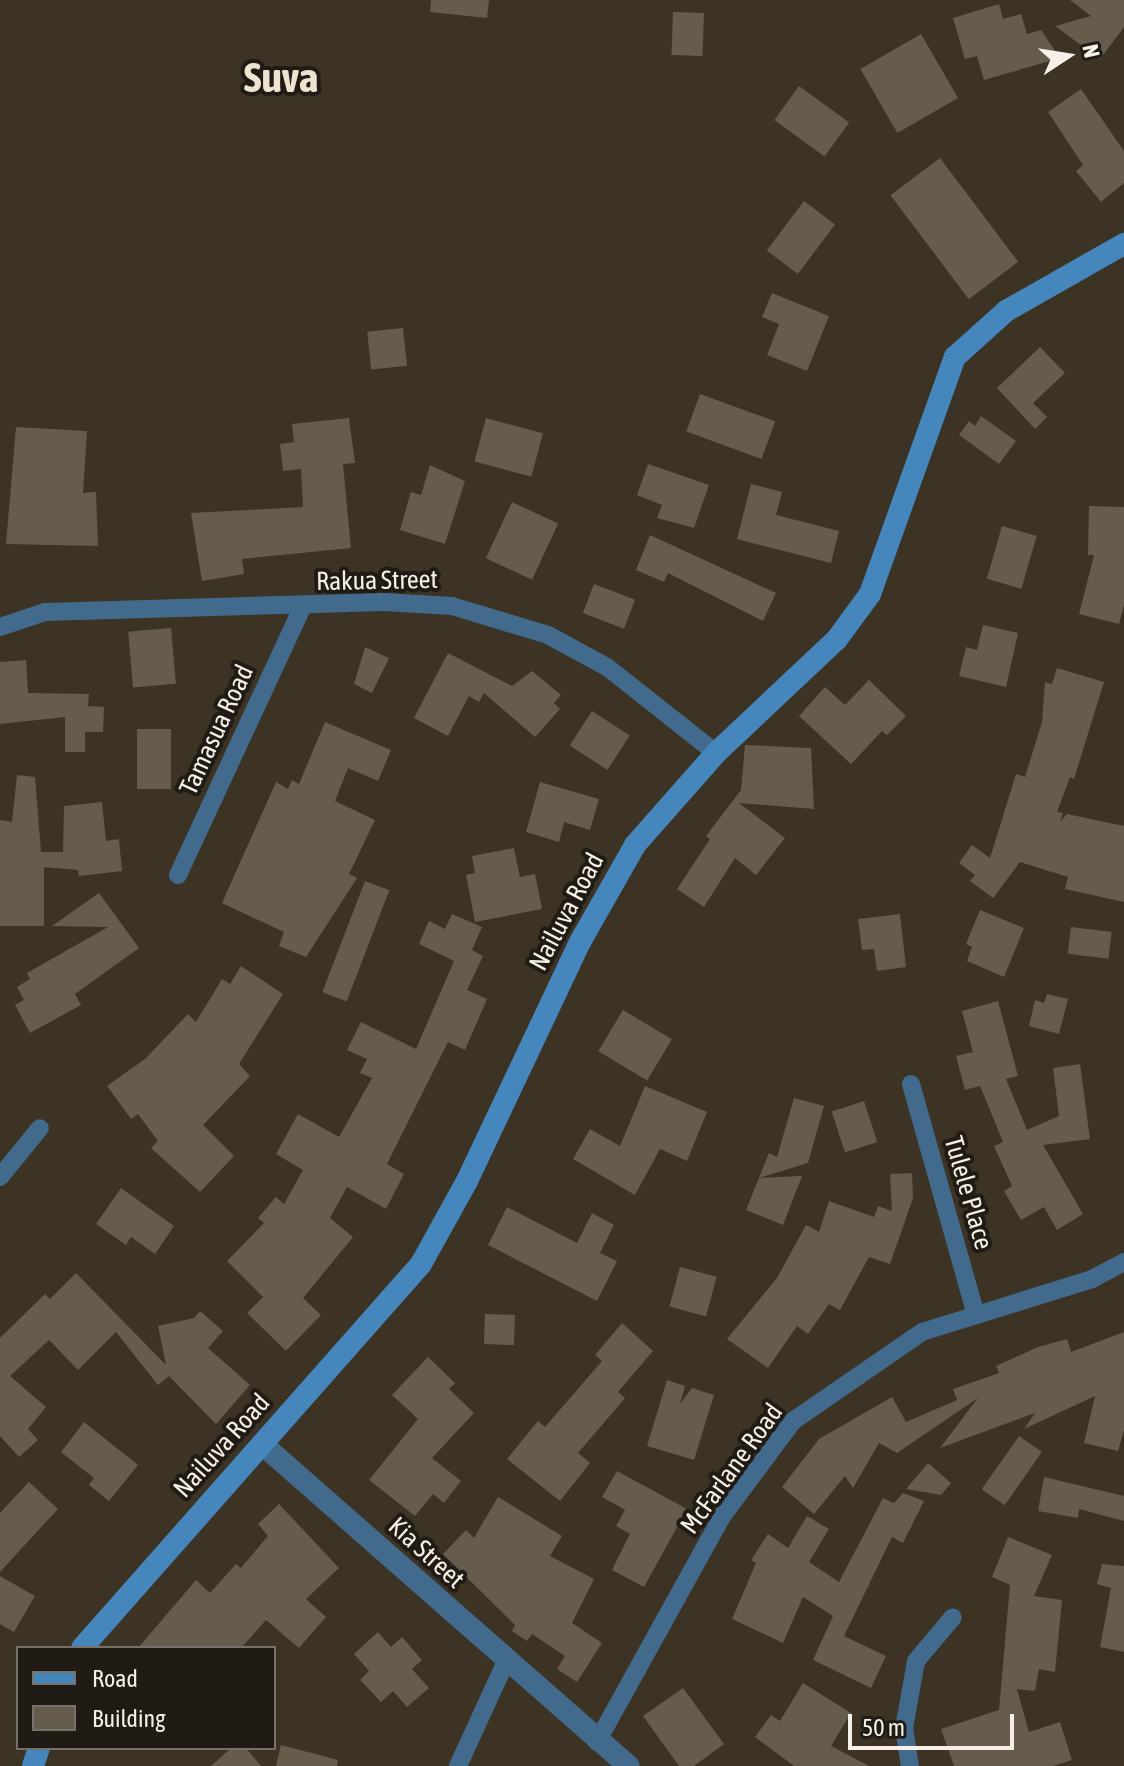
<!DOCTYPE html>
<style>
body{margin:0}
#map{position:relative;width:1124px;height:1766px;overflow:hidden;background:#3c3324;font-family:"Asap Condensed",sans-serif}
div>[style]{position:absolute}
.building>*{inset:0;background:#665c4c;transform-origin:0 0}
.minor>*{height:18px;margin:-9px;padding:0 9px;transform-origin:9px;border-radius:9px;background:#426a8c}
.tertiary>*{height:22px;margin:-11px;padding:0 11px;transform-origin:11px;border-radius:11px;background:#426a8c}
.secondary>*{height:22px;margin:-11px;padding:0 11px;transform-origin:11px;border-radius:11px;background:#4586bd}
span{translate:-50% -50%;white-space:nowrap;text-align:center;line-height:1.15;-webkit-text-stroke:8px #201c15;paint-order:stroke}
.street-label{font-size:26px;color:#f6f0e7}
.town-label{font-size:42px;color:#eee3d0;font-weight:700}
.legend{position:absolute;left:16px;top:1646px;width:260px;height:104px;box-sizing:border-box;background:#201c15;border:2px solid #767169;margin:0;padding:10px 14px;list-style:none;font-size:24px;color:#f6f0e7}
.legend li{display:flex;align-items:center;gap:16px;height:40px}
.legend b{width:40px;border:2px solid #767169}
.north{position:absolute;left:1028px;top:16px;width:80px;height:80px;-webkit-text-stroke:6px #201c15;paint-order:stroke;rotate:78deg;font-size:22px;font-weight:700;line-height:32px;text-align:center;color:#f6f0e7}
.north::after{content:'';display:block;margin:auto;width:28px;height:36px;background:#f6f0e7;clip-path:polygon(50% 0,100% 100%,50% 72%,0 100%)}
.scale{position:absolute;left:848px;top:1714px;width:166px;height:36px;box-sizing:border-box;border:4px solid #f6f0e7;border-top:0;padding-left:10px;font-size:24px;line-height:28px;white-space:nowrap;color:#f6f0e7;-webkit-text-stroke:6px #201c15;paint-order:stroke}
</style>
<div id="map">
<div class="building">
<i style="clip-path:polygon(431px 0,489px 0,487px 18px,430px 12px)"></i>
<i style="clip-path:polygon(1070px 0,1124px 0,1124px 27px,1100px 59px,1055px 26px,1091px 16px)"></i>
<i style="clip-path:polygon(999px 4px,1003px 19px,1021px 14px,1027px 34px,1041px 30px,1060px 58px,984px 80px,977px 56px,965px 59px,953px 18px)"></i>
<i style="left:673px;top:12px;width:31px;height:43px;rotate:2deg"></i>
<i style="left:921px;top:34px;width:74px;height:70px;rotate:60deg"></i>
<i style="left:799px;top:86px;width:62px;height:42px;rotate:36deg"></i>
<i style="clip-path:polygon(1081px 89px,1124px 151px,1124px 183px,1101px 202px,1076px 171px,1083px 165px,1048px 112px)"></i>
<i style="left:940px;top:158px;width:130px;height:62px;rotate:53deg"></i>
<i style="left:804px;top:201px;width:39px;height:62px;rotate:37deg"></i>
<i style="clip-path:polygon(772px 293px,829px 316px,807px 371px,767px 355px,779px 324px,762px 317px)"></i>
<i style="left:403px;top:328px;width:38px;height:36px;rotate:84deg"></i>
<i style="clip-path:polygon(1040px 347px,1065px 373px,1033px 403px,1047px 417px,1035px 429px,997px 388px)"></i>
<i style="left:700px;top:394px;width:80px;height:40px;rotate:20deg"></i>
<i style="clip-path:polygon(981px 416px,1016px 441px,999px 464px,959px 435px,969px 421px,975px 426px)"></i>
<i style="clip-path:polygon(349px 418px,355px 463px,343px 464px,351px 548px,242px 559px,244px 574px,202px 581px,191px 513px,303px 507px,301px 469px,283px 471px,280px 444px,294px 442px,292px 424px)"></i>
<i style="left:486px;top:418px;width:59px;height:45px;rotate:15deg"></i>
<i style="clip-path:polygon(16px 427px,87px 431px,83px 493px,96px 492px,98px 546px,6px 544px)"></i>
<i style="clip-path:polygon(648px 464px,709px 485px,694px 528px,657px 518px,662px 505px,637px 495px)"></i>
<i style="clip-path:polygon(430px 465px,465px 481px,445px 544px,400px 530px,411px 492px,421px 495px)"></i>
<i style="clip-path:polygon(751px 484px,782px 492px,776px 515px,839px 531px,831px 563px,737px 539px)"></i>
<i style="left:512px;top:502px;width:51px;height:62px;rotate:25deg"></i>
<i style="clip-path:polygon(1089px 506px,1124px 507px,1124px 605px,1119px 624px,1079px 614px,1094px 555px,1088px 555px)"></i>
<i style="left:1002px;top:526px;width:36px;height:55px;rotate:16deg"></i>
<i style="clip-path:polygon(650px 535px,776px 593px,763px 621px,668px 573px,664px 582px,636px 570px)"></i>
<i style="left:594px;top:584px;width:44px;height:31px;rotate:21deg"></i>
<i style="clip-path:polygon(983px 625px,1018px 633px,1006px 687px,959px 676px,966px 647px,977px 650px)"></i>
<i style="left:171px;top:628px;width:56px;height:43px;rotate:85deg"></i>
<i style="clip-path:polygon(365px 647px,389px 658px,372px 693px,354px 684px)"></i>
<i style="clip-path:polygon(448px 653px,512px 686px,532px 671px,561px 695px,554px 703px,560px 709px,535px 737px,484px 693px,479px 702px,469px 696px,448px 736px,414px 718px)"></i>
<i style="clip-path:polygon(26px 660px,28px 693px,89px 694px,88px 706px,104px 707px,103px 732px,85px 732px,85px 752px,65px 752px,65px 717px,0 724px,0 662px)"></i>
<i style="clip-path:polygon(1057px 668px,1104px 682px,1074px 779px,1070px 777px,1057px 812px,1063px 813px,1060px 822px,1067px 814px,1124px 826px,1124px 902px,1065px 889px,1068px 877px,1020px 862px,993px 898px,970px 881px,975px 875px,959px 863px,972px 845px,990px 858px,1016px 774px,1025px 777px,1042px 722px,1045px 682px,1052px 684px)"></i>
<i style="clip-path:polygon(869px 680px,906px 716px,887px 735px,882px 731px,851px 764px,799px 716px,825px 687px,845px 705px)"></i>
<i style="left:592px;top:711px;width:45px;height:41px;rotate:33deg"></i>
<i style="clip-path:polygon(325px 722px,391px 750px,378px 781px,348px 768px,335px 801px,375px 820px,349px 874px,357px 878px,306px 957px,279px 946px,284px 932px,222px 903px,276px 782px,288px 789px,292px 780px,299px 784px)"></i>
<i style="left:137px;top:729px;width:34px;height:60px"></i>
<i style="clip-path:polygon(745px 745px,811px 748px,814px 809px,739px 803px,785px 838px,756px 875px,735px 858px,704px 907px,677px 889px,710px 839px,706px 836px,741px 790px)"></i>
<i style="clip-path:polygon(17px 775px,35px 777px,41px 852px,63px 852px,64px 806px,102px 802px,106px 841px,119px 839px,122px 871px,79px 876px,78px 870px,44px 867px,44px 926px,0 926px,0 820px,12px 822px)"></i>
<i style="clip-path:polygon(540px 782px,599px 799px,590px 830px,564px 822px,559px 842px,526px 832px)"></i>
<i style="clip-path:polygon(514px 848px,520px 877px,535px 874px,542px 909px,475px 922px,466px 875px,475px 873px,472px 856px)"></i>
<i style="left:365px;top:881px;width:26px;height:119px;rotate:21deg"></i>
<i style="clip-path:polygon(99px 893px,139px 948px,75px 994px,81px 1005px,30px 1033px,15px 1005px,24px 1000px,17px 987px,30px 979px,27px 973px,108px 927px,52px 926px)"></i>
<i style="clip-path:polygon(980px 910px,1024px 928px,1004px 977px,967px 961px,972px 947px,966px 944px)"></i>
<i style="clip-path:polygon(452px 914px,482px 927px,472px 950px,483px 956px,467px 990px,487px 999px,465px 1050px,448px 1042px,387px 1164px,404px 1174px,386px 1209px,347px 1187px,330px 1218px,353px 1237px,303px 1298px,321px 1315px,286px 1351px,247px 1313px,263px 1297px,227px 1261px,264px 1223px,258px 1218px,276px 1197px,284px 1204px,303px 1170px,276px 1154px,298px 1114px,339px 1137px,372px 1078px,360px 1073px,367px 1059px,347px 1050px,361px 1022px,416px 1049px,454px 961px,419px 944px,429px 921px,445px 929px)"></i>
<i style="clip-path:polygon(900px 914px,906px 967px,877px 971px,874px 949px,862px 950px,858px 919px)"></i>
<i style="left:1071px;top:927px;width:41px;height:27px;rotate:7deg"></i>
<i style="clip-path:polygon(241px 966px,283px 994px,239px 1064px,250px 1076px,203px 1125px,234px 1156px,200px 1192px,151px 1148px,158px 1141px,138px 1114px,131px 1119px,107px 1086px,145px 1059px,188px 1014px,196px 1022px,222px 979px,230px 984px)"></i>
<i style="clip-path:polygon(1047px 994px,1068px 999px,1059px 1034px,1029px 1026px,1035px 1000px,1044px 1003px)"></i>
<i style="clip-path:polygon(998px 1001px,1018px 1076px,1006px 1079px,1027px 1130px,1059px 1116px,1053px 1068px,1080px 1064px,1090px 1139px,1043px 1145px,1083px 1214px,1057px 1230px,1044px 1207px,1021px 1220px,1004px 1191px,1012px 1186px,994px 1146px,1003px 1142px,980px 1086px,965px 1090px,956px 1056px,973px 1052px,962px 1011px)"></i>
<i style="left:623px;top:1010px;width:57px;height:48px;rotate:31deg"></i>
<i style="clip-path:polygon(645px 1086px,707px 1112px,687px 1161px,660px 1149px,635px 1195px,573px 1159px,590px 1129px,620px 1146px)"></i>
<i style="clip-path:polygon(794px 1098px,824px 1106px,808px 1163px,759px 1178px,802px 1176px,783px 1225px,746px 1210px,769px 1153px,777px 1157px)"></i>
<i style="left:864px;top:1101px;width:43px;height:34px;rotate:72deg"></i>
<i style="clip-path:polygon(912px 1173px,913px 1198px,890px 1264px,869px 1257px,840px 1310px,829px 1304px,808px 1334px,797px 1326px,768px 1368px,727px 1339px,777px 1278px,806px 1225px,819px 1232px,829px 1201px,874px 1217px,878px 1206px,892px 1211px,890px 1174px)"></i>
<i style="clip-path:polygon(121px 1188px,174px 1226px,155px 1254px,131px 1237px,126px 1245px,96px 1224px)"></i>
<i style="clip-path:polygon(507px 1207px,577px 1243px,592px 1213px,614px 1225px,600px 1253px,617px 1261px,597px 1301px,488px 1245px)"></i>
<i style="left:680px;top:1267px;width:38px;height:41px;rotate:15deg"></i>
<i style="clip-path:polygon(76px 1273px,166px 1365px,158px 1326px,194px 1318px,200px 1311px,223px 1331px,208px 1348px,250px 1385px,216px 1424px,169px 1376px,158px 1385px,116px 1332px,78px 1370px,49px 1340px,10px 1376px,46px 1407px,28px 1429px,38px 1440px,19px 1457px,0 1436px,0 1338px,45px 1294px,50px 1299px)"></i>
<i style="left:485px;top:1314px;width:30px;height:30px;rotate:2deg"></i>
<i style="clip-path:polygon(622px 1323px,653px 1351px,618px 1392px,625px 1398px,578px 1453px,590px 1463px,560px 1501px,507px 1459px,538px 1421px,545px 1427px,602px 1361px,595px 1355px)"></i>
<i style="clip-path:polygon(1124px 1332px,1124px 1430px,1118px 1451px,1084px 1443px,1095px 1396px,1024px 1429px,1035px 1413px,940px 1448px,978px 1398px,897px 1453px,879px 1443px,853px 1488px,845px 1476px,814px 1514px,782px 1487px,819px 1439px,892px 1397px,906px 1422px,957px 1400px,953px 1389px,999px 1373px,996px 1366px,1038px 1347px,1067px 1339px,1071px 1352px)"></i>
<i style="clip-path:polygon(428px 1357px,455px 1383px,449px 1389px,474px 1413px,432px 1458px,461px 1481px,444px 1503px,433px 1494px,415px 1516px,369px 1480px,418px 1419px,392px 1395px)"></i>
<i style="clip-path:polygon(667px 1380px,685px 1386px,680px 1404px,692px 1388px,714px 1395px,694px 1460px,647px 1446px)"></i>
<i style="clip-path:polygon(84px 1422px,138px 1465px,109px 1501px,89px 1485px,94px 1478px,61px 1452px)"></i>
<i style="left:1019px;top:1436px;width:28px;height:65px;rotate:35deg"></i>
<i style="clip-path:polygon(928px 1463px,951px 1483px,941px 1495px,906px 1489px)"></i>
<i style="clip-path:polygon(617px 1471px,687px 1509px,644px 1587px,612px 1570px,630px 1534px,616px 1526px,625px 1510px,602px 1497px)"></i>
<i style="clip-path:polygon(1044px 1477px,1124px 1496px,1124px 1521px,1079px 1509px,1078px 1518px,1038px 1511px)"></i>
<i style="clip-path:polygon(29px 1482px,58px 1509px,0 1572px,0 1513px)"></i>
<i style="clip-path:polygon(903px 1493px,924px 1501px,903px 1543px,892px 1537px,844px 1636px,886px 1656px,871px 1688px,813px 1660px,833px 1616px,803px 1597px,783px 1643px,732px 1619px,756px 1563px,751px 1560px,768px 1534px,788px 1548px,807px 1516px,829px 1529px,809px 1562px,839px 1582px,883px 1498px,894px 1503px)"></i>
<i style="clip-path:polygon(498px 1497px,562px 1536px,550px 1556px,594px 1579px,572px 1623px,602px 1643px,577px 1682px,557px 1669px,565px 1656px,532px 1634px,527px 1641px,512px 1631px,515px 1625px,443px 1554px,466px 1530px,474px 1538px)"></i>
<i style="clip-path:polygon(279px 1504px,339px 1568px,306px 1599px,326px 1617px,299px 1648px,266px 1620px,241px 1648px,138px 1648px,196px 1580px,210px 1593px,236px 1564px,241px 1568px,268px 1536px,258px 1524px)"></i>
<i style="clip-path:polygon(1008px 1537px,1052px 1555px,1034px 1596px,1062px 1600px,1055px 1672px,1039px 1669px,1035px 1691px,1017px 1689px,1029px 1732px,1060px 1722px,1072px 1760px,1053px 1766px,954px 1766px,941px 1729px,999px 1710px,1010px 1585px,992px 1577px)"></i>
<i style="clip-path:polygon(1102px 1564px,1124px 1566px,1124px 1652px,1100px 1647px,1111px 1588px,1097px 1584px)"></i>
<i style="clip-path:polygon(0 1576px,35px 1596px,14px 1632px,0 1624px)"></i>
<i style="clip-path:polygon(378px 1632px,391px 1647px,402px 1637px,422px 1660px,412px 1669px,429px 1688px,407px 1707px,393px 1691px,381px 1702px,360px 1680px,369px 1671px,354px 1654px)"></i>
<i style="clip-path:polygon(803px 1683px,851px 1713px,831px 1746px,869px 1766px,794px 1766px,755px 1737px,771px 1715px,780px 1721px)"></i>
<i style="clip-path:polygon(683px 1688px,724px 1744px,694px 1766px,679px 1766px,643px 1716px)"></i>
<i style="clip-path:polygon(281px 1745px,338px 1760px,337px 1766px,276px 1766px)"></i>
<i style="clip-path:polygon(231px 1748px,246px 1748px,261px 1766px,211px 1766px)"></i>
</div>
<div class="minor">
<i style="left:0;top:627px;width:47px;rotate:-18.4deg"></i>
<i style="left:45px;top:612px;width:339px;rotate:-1.7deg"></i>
<i style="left:384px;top:602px;width:68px;rotate:3.4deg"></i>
<i style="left:452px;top:606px;width:100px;rotate:16.8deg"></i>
<i style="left:548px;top:635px;width:67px;rotate:28.5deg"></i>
<i style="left:607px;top:667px;width:139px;rotate:38.3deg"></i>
<i style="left:178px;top:875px;width:294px;rotate:-65.1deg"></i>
<i style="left:911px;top:1084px;width:240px;rotate:74.3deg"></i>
<i style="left:0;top:1177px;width:63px;rotate:-50.8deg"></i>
<i style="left:597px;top:1742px;width:260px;rotate:-61deg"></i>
<i style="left:723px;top:1515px;width:117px;rotate:-53.3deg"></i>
<i style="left:793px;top:1421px;width:157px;rotate:-34.6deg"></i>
<i style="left:922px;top:1332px;width:178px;rotate:-17.3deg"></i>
<i style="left:1092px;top:1279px;width:36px;rotate:-28deg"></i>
<i style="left:458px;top:1766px;width:115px;rotate:-65.4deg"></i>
<i style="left:910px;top:1766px;width:38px;rotate:-99deg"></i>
<i style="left:904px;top:1728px;width:68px;rotate:-79.8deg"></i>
<i style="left:916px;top:1661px;width:57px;rotate:-49.9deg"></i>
</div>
<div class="tertiary">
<i style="left:262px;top:1444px;width:488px;rotate:41.3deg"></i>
</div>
<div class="secondary">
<i style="left:82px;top:1648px;width:512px;rotate:-48.56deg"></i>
<i style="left:421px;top:1264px;width:95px;rotate:-61deg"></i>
<i style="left:467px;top:1181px;width:264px;rotate:-64.7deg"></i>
<i style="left:580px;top:942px;width:112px;rotate:-60.4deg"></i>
<i style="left:635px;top:845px;width:123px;rotate:-48.6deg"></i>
<i style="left:716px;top:753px;width:166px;rotate:-43.3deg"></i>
<i style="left:837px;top:639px;width:56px;rotate:-53.7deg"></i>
<i style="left:870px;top:594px;width:252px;rotate:-70.3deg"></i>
<i style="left:955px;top:357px;width:69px;rotate:-42deg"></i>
<i style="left:1006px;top:311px;width:136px;rotate:-29.6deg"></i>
<i style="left:33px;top:1766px;width:19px;rotate:-72deg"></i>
</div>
<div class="street-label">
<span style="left:377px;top:581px;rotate:-1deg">Rakua Street</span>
<span style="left:217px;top:730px;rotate:-65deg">Tamasua Road</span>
<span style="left:567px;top:912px;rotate:-62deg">Nailuva Road</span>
<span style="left:968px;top:1193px;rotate:74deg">Tulele Place</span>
<span style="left:222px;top:1446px;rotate:-48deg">Nailuva Road</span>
<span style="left:732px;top:1469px;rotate:-54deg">McFarlane Road</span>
<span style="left:426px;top:1553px;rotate:42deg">Kia Street</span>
</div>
<div class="town-label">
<span style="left:281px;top:77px">Suva</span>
</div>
<ul class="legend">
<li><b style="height:10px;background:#4586bd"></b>Road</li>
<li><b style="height:22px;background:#665c4c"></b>Building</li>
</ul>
<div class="north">N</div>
<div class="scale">50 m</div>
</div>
